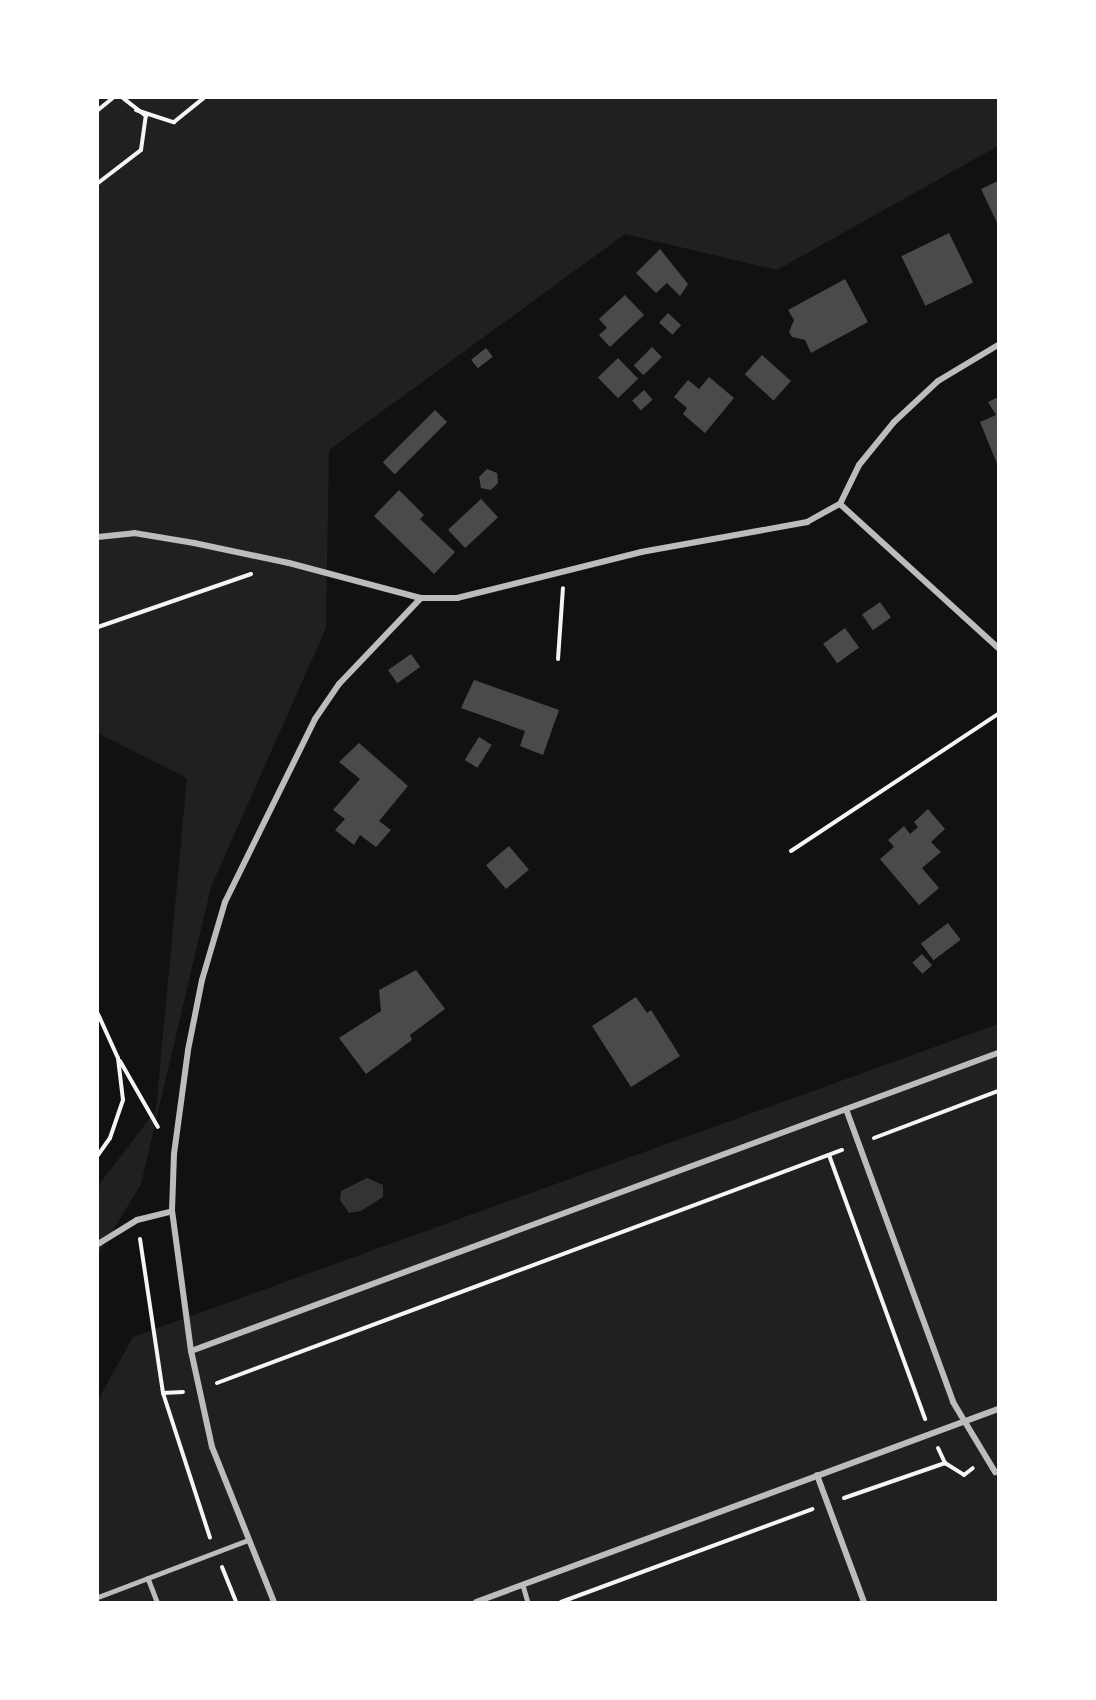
<!DOCTYPE html>
<style>
body{margin:0}
#map{position:relative;width:1096px;height:1700px;overflow:hidden;background:#111;font-family:"Nunito Sans",sans-serif}
div>[style]{position:absolute}
.green>*{inset:0;background:#202020}
.water>*{inset:0;background:#333}
.building>*{inset:0;background:#4a4a4a;transform-origin:0 0}
.path>*{height:4px;margin:-2px;padding:0 2px;transform-origin:2px;border-radius:2px;background:#f5f5f5}
.service>*{height:4.5px;margin:-2.25px;padding:0 2.25px;transform-origin:2.25px;border-radius:2.25px;background:#bcbcbc}
.minor>*{height:6px;margin:-3px;padding:0 3px;transform-origin:3px;border-radius:3px;background:#bcbcbc}
span{translate:-50% -50%;white-space:nowrap;text-align:center;line-height:1.15;-webkit-text-stroke:6px #fff;paint-order:stroke}
.frame{position:absolute;inset:0;border:99px solid #fff;pointer-events:none}
</style>
<div id="map">
<div class="green">
<i style="clip-path:polygon(98px 98px,998px 98px,998px 146px,777px 270px,625px 234px,329px 450px,326px 628px,211px 887px,141px 1184px,98px 1255px,98px 1186px,156px 1110px,187px 778px,98px 733px)"></i>
<i style="clip-path:polygon(998px 1024px,998px 1602px,98px 1602px,98px 1400px,133px 1337px)"></i>
</div>
<div class="water">
<i style="clip-path:polygon(367px 1178px,383px 1185px,383px 1197px,361px 1211px,349px 1213px,340px 1200px,341px 1191px)"></i>
</div>
<div class="building">
<i style="clip-path:polygon(998px 181px,998px 225px,981px 189px)"></i>
<i style="left:949px;top:233px;width:55px;height:53px;rotate:64deg"></i>
<i style="clip-path:polygon(660px 249px,688px 284px,680px 296px,667px 283px,656px 293px,636px 273px)"></i>
<i style="clip-path:polygon(845px 279px,868px 322px,811px 353px,805px 340px,792px 337px,789px 332px,794px 320px,788px 310px)"></i>
<i style="clip-path:polygon(625px 295px,644px 315px,610px 347px,599px 335px,607px 328px,599px 319px)"></i>
<i style="left:668px;top:313px;width:18px;height:13px;rotate:43deg"></i>
<i style="left:652px;top:347px;width:14px;height:26px;rotate:45deg"></i>
<i style="left:486px;top:348px;width:11px;height:19px;rotate:52deg"></i>
<i style="left:762px;top:355px;width:39px;height:26px;rotate:42deg"></i>
<i style="left:618px;top:358px;width:29px;height:28px;rotate:46deg"></i>
<i style="clip-path:polygon(709px 377px,734px 398px,705px 433px,683px 414px,687px 408px,674px 397px,688px 380px,699px 389px)"></i>
<i style="left:644px;top:390px;width:13px;height:16px;rotate:48deg"></i>
<i style="clip-path:polygon(998px 397px,998px 466px,980px 422px,996px 415px,988px 402px)"></i>
<i style="left:435px;top:410px;width:17px;height:74px;rotate:45deg"></i>
<i style="clip-path:polygon(487px 469px,497px 473px,498px 483px,491px 490px,481px 488px,479px 477px)"></i>
<i style="clip-path:polygon(399px 490px,424px 515px,420px 519px,455px 552px,434px 574px,374px 516px)"></i>
<i style="left:481px;top:499px;width:25px;height:45px;rotate:47deg"></i>
<i style="left:880px;top:602px;width:19px;height:22px;rotate:55deg"></i>
<i style="left:845px;top:628px;width:24px;height:27px;rotate:54deg"></i>
<i style="left:411px;top:654px;width:16px;height:28px;rotate:55deg"></i>
<i style="clip-path:polygon(474px 680px,559px 710px,543px 755px,520px 746px,525px 731px,461px 708px)"></i>
<i style="left:479px;top:737px;width:15px;height:27px;rotate:32deg"></i>
<i style="clip-path:polygon(359px 743px,408px 786px,379px 821px,391px 830px,376px 847px,360px 835px,354px 845px,335px 830px,345px 819px,333px 810px,360px 779px,339px 762px)"></i>
<i style="clip-path:polygon(928px 809px,945px 829px,931px 842px,941px 852px,922px 868px,939px 888px,919px 905px,880px 859px,894px 847px,888px 840px,904px 826px,910px 834px,918px 827px,914px 822px)"></i>
<i style="left:509px;top:846px;width:31px;height:30px;rotate:50deg"></i>
<i style="left:948px;top:923px;width:21px;height:34px;rotate:53deg"></i>
<i style="left:922px;top:954px;width:15px;height:13px;rotate:48deg"></i>
<i style="clip-path:polygon(416px 970px,445px 1009px,410px 1035px,412px 1040px,366px 1074px,339px 1038px,381px 1011px,379px 990px)"></i>
<i style="clip-path:polygon(636px 997px,647px 1013px,651px 1010px,680px 1056px,631px 1087px,592px 1026px)"></i>
</div>
<div class="path">
<i style="left:98px;top:110px;width:19px;rotate:-39deg"></i>
<i style="left:136px;top:110px;width:40px;rotate:18deg"></i>
<i style="left:174px;top:122px;width:38px;rotate:-39deg"></i>
<i style="left:98px;top:183px;width:54px;rotate:-37.5deg"></i>
<i style="left:141px;top:150px;width:34px;rotate:-82deg"></i>
<i style="left:146px;top:116px;width:29px;rotate:-142deg"></i>
<i style="left:98px;top:627px;width:162px;rotate:-19.1deg"></i>
<i style="left:558px;top:659px;width:71px;rotate:-86deg"></i>
<i style="left:791px;top:851px;width:248px;rotate:-33.5deg"></i>
<i style="left:98px;top:1014px;width:48px;rotate:65.6deg"></i>
<i style="left:118px;top:1058px;width:42px;rotate:83.2deg"></i>
<i style="left:123px;top:1100px;width:40px;rotate:108.9deg"></i>
<i style="left:110px;top:1138px;width:21px;rotate:125deg"></i>
<i style="left:120px;top:1061px;width:76px;rotate:60.1deg"></i>
<i style="left:874px;top:1138px;width:133px;rotate:-20.8deg"></i>
<i style="left:829px;top:1155px;width:281px;rotate:70deg"></i>
<i style="left:140px;top:1239px;width:156px;rotate:81.5deg"></i>
<i style="left:163px;top:1393px;width:152px;rotate:72deg"></i>
<i style="left:217px;top:1383px;width:667px;rotate:-20.45deg"></i>
<i style="left:163px;top:1393px;width:20px;rotate:-3deg"></i>
<i style="left:938px;top:1448px;width:17px;rotate:65deg"></i>
<i style="left:844px;top:1498px;width:107px;rotate:-19.1deg"></i>
<i style="left:945px;top:1463px;width:22px;rotate:32deg"></i>
<i style="left:964px;top:1475px;width:11px;rotate:-38deg"></i>
<i style="left:222px;top:1567px;width:38px;rotate:68deg"></i>
<i style="left:561px;top:1602px;width:268px;rotate:-20.3deg"></i>
</div>
<div class="service">
<i style="left:148px;top:1578px;width:26px;rotate:69deg"></i>
<i style="left:523px;top:1585px;width:18px;rotate:74deg"></i>
<i style="left:98px;top:1597px;width:160px;rotate:-20.8deg"></i>
</div>
<div class="minor">
<i style="left:840px;top:504px;width:43px;rotate:-64deg"></i>
<i style="left:859px;top:465px;width:55px;rotate:-50.9deg"></i>
<i style="left:894px;top:422px;width:60px;rotate:-43deg"></i>
<i style="left:938px;top:381px;width:70px;rotate:-31deg"></i>
<i style="left:840px;top:504px;width:214px;rotate:42.3deg"></i>
<i style="left:98px;top:537px;width:36px;rotate:-6deg"></i>
<i style="left:134px;top:533px;width:61px;rotate:9.5deg"></i>
<i style="left:194px;top:543px;width:97px;rotate:11.9deg"></i>
<i style="left:289px;top:563px;width:137px;rotate:14.9deg"></i>
<i style="left:421px;top:598px;width:36px"></i>
<i style="left:457px;top:598px;width:190px;rotate:-14deg"></i>
<i style="left:641px;top:552px;width:169px;rotate:-10.2deg"></i>
<i style="left:807px;top:522px;width:38px;rotate:-29deg"></i>
<i style="left:846px;top:1109px;width:312px;rotate:69.9deg"></i>
<i style="left:953px;top:1402px;width:82px;rotate:59deg"></i>
<i style="left:98px;top:1244px;width:46px;rotate:-31.6deg"></i>
<i style="left:137px;top:1220px;width:36px;rotate:-14deg"></i>
<i style="left:191px;top:1351px;width:860px;rotate:-20.27deg"></i>
<i style="left:817px;top:1475px;width:135px;rotate:69.7deg"></i>
<i style="left:274px;top:1602px;width:167px;rotate:-111.8deg"></i>
<i style="left:212px;top:1447px;width:98px;rotate:-102.3deg"></i>
<i style="left:191px;top:1351px;width:141px;rotate:-97.7deg"></i>
<i style="left:172px;top:1211px;width:57px;rotate:-88deg"></i>
<i style="left:174px;top:1154px;width:105px;rotate:-82.3deg"></i>
<i style="left:188px;top:1050px;width:71px;rotate:-78.7deg"></i>
<i style="left:202px;top:980px;width:81px;rotate:-73.6deg"></i>
<i style="left:225px;top:902px;width:204px;rotate:-63.8deg"></i>
<i style="left:315px;top:719px;width:42px;rotate:-55.6deg"></i>
<i style="left:339px;top:684px;width:119px;rotate:-46.4deg"></i>
<i style="left:476px;top:1602px;width:557px;rotate:-20.29deg"></i>
</div>
<div class="frame"></div>
</div>
